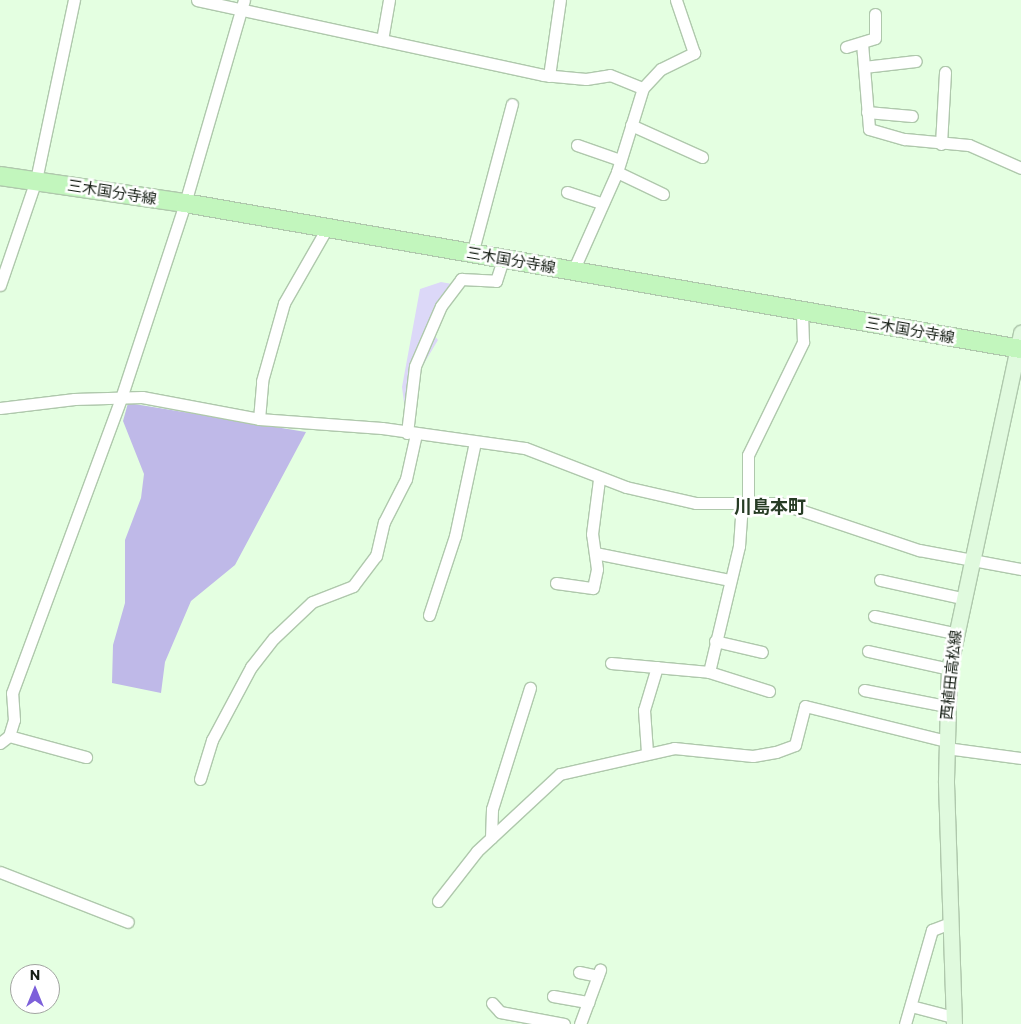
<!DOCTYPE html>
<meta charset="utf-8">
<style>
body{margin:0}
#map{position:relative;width:1021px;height:1024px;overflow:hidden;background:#e4ffe1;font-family:Commissioner,"Noto Sans JP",sans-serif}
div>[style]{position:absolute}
.green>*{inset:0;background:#dcd8f8}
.water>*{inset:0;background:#bfb9e8}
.roads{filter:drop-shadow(1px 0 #afc8ac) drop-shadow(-1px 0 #afc8ac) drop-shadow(0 1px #afc8ac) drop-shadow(0 -1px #afc8ac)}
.minor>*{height:11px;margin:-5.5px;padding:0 5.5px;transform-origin:5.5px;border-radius:5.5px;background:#fff}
.secondary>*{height:15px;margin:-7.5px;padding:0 7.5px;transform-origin:7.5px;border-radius:7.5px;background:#e0fade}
.primary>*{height:18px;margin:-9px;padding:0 9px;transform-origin:9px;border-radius:9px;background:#c2f6bd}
span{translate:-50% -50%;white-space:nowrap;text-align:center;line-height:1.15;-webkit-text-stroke:5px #fff;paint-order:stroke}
.street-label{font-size:15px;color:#161f15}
.quarter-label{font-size:18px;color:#273c25;font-weight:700}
.north{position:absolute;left:10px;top:964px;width:50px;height:50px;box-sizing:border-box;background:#fff;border:1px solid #a2a5a1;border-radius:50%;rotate:0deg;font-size:14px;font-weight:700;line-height:20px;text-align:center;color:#161f15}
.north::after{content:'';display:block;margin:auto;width:18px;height:22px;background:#7d60da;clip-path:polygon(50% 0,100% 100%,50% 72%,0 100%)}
</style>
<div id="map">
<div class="green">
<i style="clip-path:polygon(441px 282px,452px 284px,428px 327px,438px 340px,416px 377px,406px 418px,402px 387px,420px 289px)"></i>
</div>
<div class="water">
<i style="clip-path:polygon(128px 403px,306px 432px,235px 565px,191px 601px,165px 662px,161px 693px,112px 683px,113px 645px,125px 603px,125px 540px,141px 498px,144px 474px,123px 421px)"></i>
</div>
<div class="roads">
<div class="minor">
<i style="left:197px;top:0;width:354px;rotate:12.2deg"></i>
<i style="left:543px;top:75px;width:43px;rotate:5.3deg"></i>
<i style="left:586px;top:79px;width:24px;rotate:-9deg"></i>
<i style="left:610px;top:75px;width:35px;rotate:22deg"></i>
<i style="left:382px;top:40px;width:41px;rotate:-80.1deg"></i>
<i style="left:862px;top:43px;width:86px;rotate:85.3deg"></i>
<i style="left:869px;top:129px;width:37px;rotate:16deg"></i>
<i style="left:905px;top:139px;width:64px;rotate:5.4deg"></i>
<i style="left:969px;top:145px;width:57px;rotate:23.9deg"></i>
<i style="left:846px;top:47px;width:30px;rotate:-17deg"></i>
<i style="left:875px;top:38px;width:24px;rotate:-90deg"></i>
<i style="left:864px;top:67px;width:52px;rotate:-6.6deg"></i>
<i style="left:549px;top:76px;width:77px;rotate:-81.8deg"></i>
<i style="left:867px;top:112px;width:45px;rotate:5.1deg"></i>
<i style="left:631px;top:125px;width:78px;rotate:24.3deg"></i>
<i style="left:941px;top:144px;width:72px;rotate:-86.8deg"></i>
<i style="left:577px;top:145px;width:46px;rotate:19.2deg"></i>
<i style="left:617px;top:172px;width:51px;rotate:25.6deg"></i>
<i style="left:567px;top:192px;width:36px;rotate:18deg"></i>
<i style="left:472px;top:254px;width:155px;rotate:-75.1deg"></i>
<i style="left:573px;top:271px;width:108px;rotate:-66deg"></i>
<i style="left:617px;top:172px;width:88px;rotate:-72.8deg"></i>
<i style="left:643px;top:88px;width:26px;rotate:-47deg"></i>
<i style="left:661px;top:69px;width:37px;rotate:-26deg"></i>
<i style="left:694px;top:53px;width:56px;rotate:-108.8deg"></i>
<i style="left:0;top:285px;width:111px;rotate:-71.1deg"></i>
<i style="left:36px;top:180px;width:184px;rotate:-78.1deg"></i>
<i style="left:0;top:408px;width:75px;rotate:-6.9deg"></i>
<i style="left:74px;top:399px;width:68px;rotate:-1.7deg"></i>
<i style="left:142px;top:397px;width:119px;rotate:10.6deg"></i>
<i style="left:259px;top:419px;width:123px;rotate:4.2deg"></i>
<i style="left:382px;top:428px;width:144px;rotate:8deg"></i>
<i style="left:525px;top:448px;width:108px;rotate:21.1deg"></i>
<i style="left:626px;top:487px;width:72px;rotate:12.9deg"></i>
<i style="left:696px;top:503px;width:83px"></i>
<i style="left:779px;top:503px;width:148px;rotate:18.6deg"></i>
<i style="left:919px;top:550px;width:104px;rotate:10.6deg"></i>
<i style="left:259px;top:419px;width:38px;rotate:-85deg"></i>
<i style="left:262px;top:381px;width:81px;rotate:-74.2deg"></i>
<i style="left:284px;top:303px;width:86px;rotate:-60.2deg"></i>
<i style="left:407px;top:433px;width:67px;rotate:-83.2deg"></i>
<i style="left:415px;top:366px;width:65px;rotate:-66.6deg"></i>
<i style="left:441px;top:306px;width:34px;rotate:-53deg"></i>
<i style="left:461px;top:279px;width:35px;rotate:3deg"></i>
<i style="left:496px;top:281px;width:23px;rotate:-72deg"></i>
<i style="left:748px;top:503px;width:48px;rotate:-90deg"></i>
<i style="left:748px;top:455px;width:126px;rotate:-64deg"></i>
<i style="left:803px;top:342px;width:31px;rotate:-92deg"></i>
<i style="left:595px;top:553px;width:138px;rotate:11.3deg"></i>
<i style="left:880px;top:580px;width:84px;rotate:12.4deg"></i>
<i style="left:556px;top:583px;width:37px;rotate:8deg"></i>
<i style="left:593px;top:588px;width:19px;rotate:-78deg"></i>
<i style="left:597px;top:569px;width:35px;rotate:-98deg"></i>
<i style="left:592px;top:534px;width:55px;rotate:-82.7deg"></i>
<i style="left:429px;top:615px;width:83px;rotate:-71.8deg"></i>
<i style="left:455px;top:536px;width:96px;rotate:-78deg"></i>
<i style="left:874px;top:616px;width:82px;rotate:12deg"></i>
<i style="left:715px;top:641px;width:48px;rotate:13.2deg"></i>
<i style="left:868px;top:651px;width:83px;rotate:12.5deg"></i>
<i style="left:611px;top:663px;width:98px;rotate:5.2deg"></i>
<i style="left:709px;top:672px;width:63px;rotate:17.6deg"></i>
<i style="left:709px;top:672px;width:130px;rotate:-76.6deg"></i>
<i style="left:739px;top:546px;width:43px;rotate:-86deg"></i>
<i style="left:864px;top:690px;width:84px;rotate:11deg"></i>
<i style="left:9px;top:736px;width:80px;rotate:15.3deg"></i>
<i style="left:0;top:743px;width:11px;rotate:-38deg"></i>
<i style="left:9px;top:736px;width:17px;rotate:-73deg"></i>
<i style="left:14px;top:720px;width:27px;rotate:-94deg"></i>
<i style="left:12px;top:693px;width:314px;rotate:-69.7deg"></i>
<i style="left:121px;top:398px;width:205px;rotate:-71.8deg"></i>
<i style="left:185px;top:203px;width:211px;rotate:-73.8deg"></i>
<i style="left:946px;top:748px;width:76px;rotate:7.6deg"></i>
<i style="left:647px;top:752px;width:42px;rotate:-94.1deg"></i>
<i style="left:644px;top:710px;width:45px;rotate:-73.2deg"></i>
<i style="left:200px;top:779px;width:41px;rotate:-72.9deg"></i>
<i style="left:212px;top:740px;width:83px;rotate:-61.9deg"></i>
<i style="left:251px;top:667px;width:37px;rotate:-52deg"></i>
<i style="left:274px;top:638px;width:52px;rotate:-43.5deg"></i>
<i style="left:312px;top:602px;width:44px;rotate:-21.3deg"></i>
<i style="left:353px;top:586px;width:38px;rotate:-53deg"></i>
<i style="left:376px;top:556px;width:35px;rotate:-77deg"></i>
<i style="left:384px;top:522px;width:48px;rotate:-62.9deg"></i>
<i style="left:406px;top:479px;width:46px;rotate:-77.5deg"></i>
<i style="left:491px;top:838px;width:29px;rotate:-88deg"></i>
<i style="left:492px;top:809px;width:127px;rotate:-72.6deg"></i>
<i style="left:0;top:872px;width:137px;rotate:21.3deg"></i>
<i style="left:438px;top:901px;width:63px;rotate:-52deg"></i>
<i style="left:477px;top:851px;width:113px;rotate:-42.9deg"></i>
<i style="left:560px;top:774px;width:117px;rotate:-12.8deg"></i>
<i style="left:674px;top:748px;width:79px;rotate:5.8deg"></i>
<i style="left:753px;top:756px;width:23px;rotate:-10deg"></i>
<i style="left:776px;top:752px;width:20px;rotate:-20deg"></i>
<i style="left:795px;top:745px;width:40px;rotate:-75.6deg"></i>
<i style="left:805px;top:706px;width:145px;rotate:13.9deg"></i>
<i style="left:579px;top:972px;width:19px;rotate:12deg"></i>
<i style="left:553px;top:996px;width:36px;rotate:10deg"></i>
<i style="left:492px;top:1003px;width:12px;rotate:48deg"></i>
<i style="left:500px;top:1012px;width:65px;rotate:10.6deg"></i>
<i style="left:911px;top:1006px;width:43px;rotate:14.7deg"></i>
<i style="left:580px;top:1024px;width:58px;rotate:-69.7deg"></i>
<i style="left:905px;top:1024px;width:98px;rotate:-74deg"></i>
<i style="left:932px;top:930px;width:19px;rotate:-21deg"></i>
</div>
<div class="secondary">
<i style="left:954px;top:1024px;width:244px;rotate:-91.9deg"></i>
<i style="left:946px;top:780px;width:111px;rotate:-88.5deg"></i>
<i style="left:949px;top:669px;width:344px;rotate:-77.9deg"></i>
</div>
<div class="primary">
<i style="left:0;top:176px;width:187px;rotate:8.3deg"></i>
<i style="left:185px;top:203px;width:849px;rotate:9.91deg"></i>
</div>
</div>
<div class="street-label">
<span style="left:112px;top:192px;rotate:9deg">三木国分寺線</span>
<span style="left:511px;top:260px;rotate:10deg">三木国分寺線</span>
<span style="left:910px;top:330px;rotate:10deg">三木国分寺線</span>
<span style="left:951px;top:675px;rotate:-84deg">西植田高松線</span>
</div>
<div class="quarter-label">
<span style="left:770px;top:506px">川島本町</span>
</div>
<div class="north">N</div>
</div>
